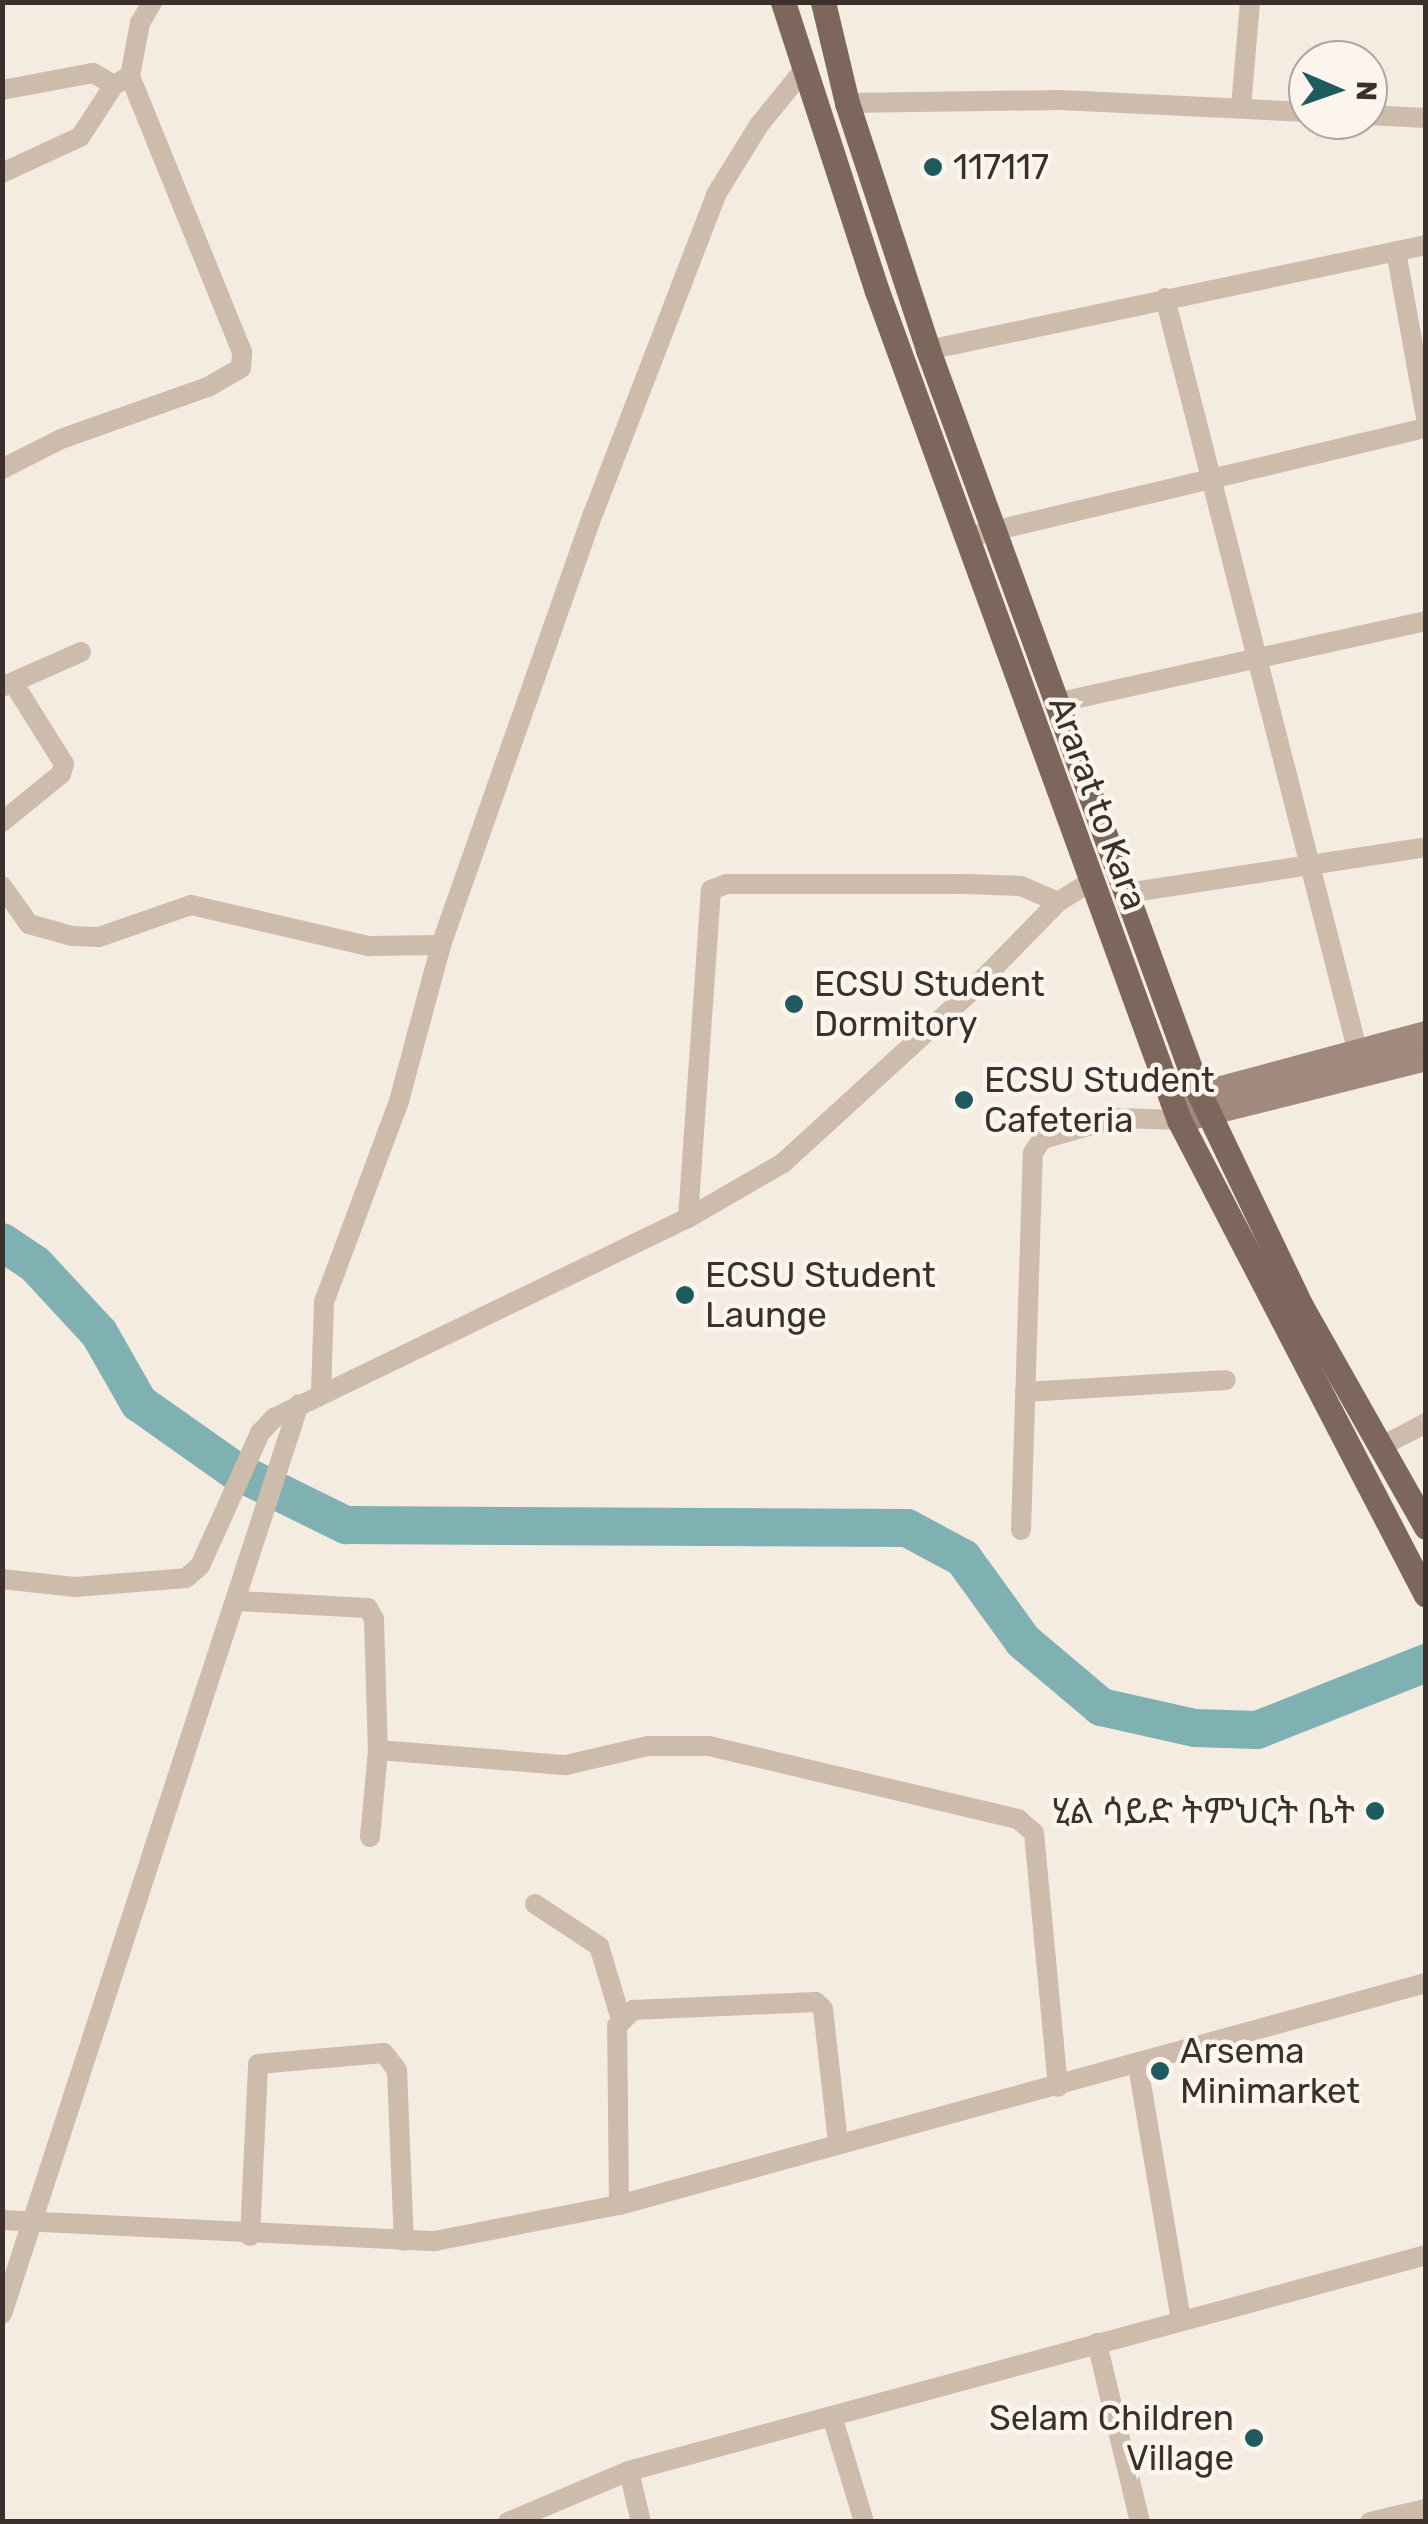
<!DOCTYPE html>
<meta charset="utf-8">
<style>
body{margin:0}
#map{position:relative;width:1428px;height:2524px;overflow:hidden;background:#f4ebe1;font-family:Rubik,"Noto Sans Ethiopic",sans-serif}
div>[style]{position:absolute}
.river>*{height:38px;margin:-19px;padding:0 19px;transform-origin:19px;border-radius:19px;background:#7fb0b2}
.minor>*{height:20px;margin:-10px;padding:0 10px;transform-origin:10px;border-radius:10px;background:#cdbbac}
.secondary>*{height:25px;margin:-12.5px;padding:0 12.5px;transform-origin:12.5px;border-radius:12.5px;background:#a18a7d}
.primary>*{height:25px;margin:-12.5px;padding:0 12.5px;transform-origin:12.5px;border-radius:12.5px;background:#7d675c}
.dots>*{width:28px;height:28px;translate:-50% -50%;box-sizing:border-box;border:5px solid #fbf5ee;border-radius:50%}
span{translate:-50% -50%;white-space:nowrap;text-align:center;line-height:1.15;-webkit-text-stroke:9px #fbf5ee;paint-order:stroke}
.poi-label{font-size:35px;color:#3b302b}
.left{translate:0 -50%;text-align:left}
.right{translate:-100% -50%;text-align:right}
.street-label{font-size:35px;color:#3b302b}
.frame{position:absolute;inset:0;border:5px solid #3b302b;pointer-events:none}
.north{position:absolute;left:1288px;top:40px;width:100px;height:100px;box-sizing:border-box;background:#fbf5ee;border:2px solid #aea6a0;border-radius:50%;rotate:92deg;font-size:28px;font-weight:700;line-height:40px;text-align:center;color:#3b302b}
.north::after{content:'';display:block;margin:auto;width:35px;height:45px;background:#1f5a5e;clip-path:polygon(50% 0,100% 100%,50% 72%,0 100%)}
</style>
<div id="map">
<div class="river">
<i style="left:2px;top:1242px;width:40px;rotate:34deg"></i>
<i style="left:35px;top:1264px;width:94px;rotate:47.2deg"></i>
<i style="left:99px;top:1333px;width:81px;rotate:60.3deg"></i>
<i style="left:139px;top:1403px;width:116px;rotate:35.2deg"></i>
<i style="left:234px;top:1470px;width:125px;rotate:26.2deg"></i>
<i style="left:346px;top:1525px;width:561px;rotate:0.31deg"></i>
<i style="left:907px;top:1528px;width:64px;rotate:28.2deg"></i>
<i style="left:963px;top:1558px;width:102px;rotate:54.1deg"></i>
<i style="left:1023px;top:1641px;width:102px;rotate:40.2deg"></i>
<i style="left:1101px;top:1707px;width:96px;rotate:12.6deg"></i>
<i style="left:1195px;top:1728px;width:62px;rotate:1.8deg"></i>
<i style="left:1257px;top:1730px;width:182px;rotate:-21.6deg"></i>
</div>
<div class="minor">
<i style="left:2px;top:90px;width:93px;rotate:-10.6deg"></i>
<i style="left:93px;top:73px;width:24px;rotate:30deg"></i>
<i style="left:847px;top:103px;width:214px;rotate:-0.8deg"></i>
<i style="left:1061px;top:100px;width:247px;rotate:2.8deg"></i>
<i style="left:1241px;top:107px;width:105px;rotate:-85.1deg"></i>
<i style="left:1368px;top:115px;width:58px;rotate:3deg"></i>
<i style="left:2px;top:173px;width:86px;rotate:-24.8deg"></i>
<i style="left:80px;top:137px;width:62px;rotate:-56.8deg"></i>
<i style="left:114px;top:85px;width:18px;rotate:-29deg"></i>
<i style="left:1396px;top:251px;width:170px;rotate:79.8deg"></i>
<i style="left:1165px;top:298px;width:775px;rotate:75.66deg"></i>
<i style="left:928px;top:350px;width:509px;rotate:-11.91deg"></i>
<i style="left:2px;top:469px;width:66px;rotate:-27deg"></i>
<i style="left:61px;top:439px;width:156px;rotate:-19.5deg"></i>
<i style="left:208px;top:387px;width:38px;rotate:-30deg"></i>
<i style="left:241px;top:368px;width:16px;rotate:-86deg"></i>
<i style="left:242px;top:352px;width:298px;rotate:-112.1deg"></i>
<i style="left:130px;top:76px;width:54px;rotate:-79.3deg"></i>
<i style="left:140px;top:23px;width:24px;rotate:-60deg"></i>
<i style="left:980px;top:534px;width:458px;rotate:-13.4deg"></i>
<i style="left:4px;top:686px;width:84px;rotate:-23.8deg"></i>
<i style="left:1056px;top:703px;width:379px;rotate:-12.5deg"></i>
<i style="left:2px;top:822px;width:76px;rotate:-39.1deg"></i>
<i style="left:61px;top:774px;width:10px;rotate:-73deg"></i>
<i style="left:64px;top:764px;width:94px;rotate:-122deg"></i>
<i style="left:2px;top:886px;width:47px;rotate:54.6deg"></i>
<i style="left:29px;top:924px;width:45px;rotate:15.6deg"></i>
<i style="left:72px;top:936px;width:27px;rotate:2deg"></i>
<i style="left:99px;top:937px;width:97px;rotate:-19.2deg"></i>
<i style="left:191px;top:905px;width:183px;rotate:13deg"></i>
<i style="left:369px;top:946px;width:72px;rotate:-0.8deg"></i>
<i style="left:1127px;top:893px;width:303px;rotate:-8.7deg"></i>
<i style="left:688px;top:1218px;width:329px;rotate:-86deg"></i>
<i style="left:711px;top:890px;width:17px;rotate:-21deg"></i>
<i style="left:727px;top:884px;width:240px"></i>
<i style="left:967px;top:884px;width:54px;rotate:2.1deg"></i>
<i style="left:1021px;top:886px;width:40px;rotate:23.4deg"></i>
<i style="left:1025px;top:1392px;width:201px;rotate:-3.4deg"></i>
<i style="left:321px;top:1393px;width:91px;rotate:-88.1deg"></i>
<i style="left:324px;top:1302px;width:215px;rotate:-69.5deg"></i>
<i style="left:399px;top:1101px;width:162px;rotate:-74.9deg"></i>
<i style="left:441px;top:945px;width:457px;rotate:-70.6deg"></i>
<i style="left:593px;top:514px;width:344px;rotate:-68.9deg"></i>
<i style="left:717px;top:193px;width:80px;rotate:-58.3deg"></i>
<i style="left:759px;top:125px;width:68px;rotate:-50.9deg"></i>
<i style="left:1382px;top:1446px;width:50px;rotate:-27.6deg"></i>
<i style="left:1021px;top:1530px;width:377px;rotate:-88.2deg"></i>
<i style="left:1033px;top:1153px;width:17px;rotate:-57deg"></i>
<i style="left:1042px;top:1139px;width:78px;rotate:-15.6deg"></i>
<i style="left:1117px;top:1118px;width:62px;rotate:1.8deg"></i>
<i style="left:2px;top:1579px;width:73px;rotate:6.3deg"></i>
<i style="left:75px;top:1587px;width:111px;rotate:-4.6deg"></i>
<i style="left:186px;top:1578px;width:18px;rotate:-41deg"></i>
<i style="left:200px;top:1566px;width:146px;rotate:-65.7deg"></i>
<i style="left:260px;top:1433px;width:21px;rotate:-47deg"></i>
<i style="left:274px;top:1418px;width:460px;rotate:-25.8deg"></i>
<i style="left:688px;top:1218px;width:110px;rotate:-30.1deg"></i>
<i style="left:783px;top:1163px;width:252px;rotate:-42.4deg"></i>
<i style="left:969px;top:993px;width:127px;rotate:-45.6deg"></i>
<i style="left:1058px;top:902px;width:36px;rotate:-32deg"></i>
<i style="left:238px;top:1601px;width:130px;rotate:3.1deg"></i>
<i style="left:368px;top:1608px;width:13px;rotate:61deg"></i>
<i style="left:374px;top:1619px;width:131px;rotate:88.3deg"></i>
<i style="left:378px;top:1750px;width:189px;rotate:4.6deg"></i>
<i style="left:566px;top:1765px;width:84px;rotate:-13deg"></i>
<i style="left:648px;top:1746px;width:61px"></i>
<i style="left:709px;top:1746px;width:318px;rotate:13.3deg"></i>
<i style="left:1018px;top:1819px;width:21px;rotate:41deg"></i>
<i style="left:1034px;top:1833px;width:255px;rotate:84.6deg"></i>
<i style="left:370px;top:1837px;width:87px;rotate:-84.7deg"></i>
<i style="left:535px;top:1904px;width:77px;rotate:33.3deg"></i>
<i style="left:599px;top:1946px;width:73px;rotate:73.3deg"></i>
<i style="left:1138px;top:2066px;width:257px;rotate:80.4deg"></i>
<i style="left:619px;top:2205px;width:179px;rotate:-90.6deg"></i>
<i style="left:617px;top:2026px;width:23px;rotate:-45deg"></i>
<i style="left:633px;top:2010px;width:183px;rotate:-2.5deg"></i>
<i style="left:816px;top:2002px;width:10px;rotate:45deg"></i>
<i style="left:823px;top:2009px;width:135px;rotate:83.6deg"></i>
<i style="left:2px;top:2220px;width:434px;rotate:2.8deg"></i>
<i style="left:435px;top:2241px;width:187px;rotate:-11.1deg"></i>
<i style="left:619px;top:2205px;width:837px;rotate:-15.38deg"></i>
<i style="left:250px;top:2236px;width:172px;rotate:-87.3deg"></i>
<i style="left:258px;top:2064px;width:126px;rotate:-5deg"></i>
<i style="left:384px;top:2053px;width:21px;rotate:53deg"></i>
<i style="left:397px;top:2070px;width:171px;rotate:87.7deg"></i>
<i style="left:2px;top:2314px;width:957px;rotate:-71.92deg"></i>
<i style="left:1097px;top:2343px;width:184px;rotate:76.5deg"></i>
<i style="left:832px;top:2416px;width:111px;rotate:73.2deg"></i>
<i style="left:629px;top:2471px;width:52px;rotate:76.8deg"></i>
<i style="left:508px;top:2522px;width:131px;rotate:-22.9deg"></i>
<i style="left:629px;top:2471px;width:826px;rotate:-15.16deg"></i>
<i style="left:1370px;top:2522px;width:57px;rotate:-13.1deg"></i>
</div>
<div class="secondary">
<i style="left:1172px;top:1101px;width:263px;rotate:-15deg"></i>
<i style="left:1179px;top:1120px;width:255px;rotate:-14.1deg"></i>
</div>
<div class="primary">
<i style="left:783px;top:2px;width:304px;rotate:72deg"></i>
<i style="left:877px;top:291px;width:882px;rotate:69.98deg"></i>
<i style="left:1179px;top:1120px;width:535px;rotate:62.53deg"></i>
<i style="left:823px;top:2px;width:104px;rotate:76.6deg"></i>
<i style="left:847px;top:103px;width:260px;rotate:71.8deg"></i>
<i style="left:928px;top:350px;width:791px;rotate:69.96deg"></i>
<i style="left:1199px;top:1093px;width:236px;rotate:64.4deg"></i>
<i style="left:1301px;top:1306px;width:254px;rotate:60.5deg"></i>
</div>
<div class="dots">
<i style="left:933px;top:167px;background:#1f5a5e"></i>
<i style="left:794px;top:1004px;background:#1f5a5e"></i>
<i style="left:964px;top:1100px;background:#1f5a5e"></i>
<i style="left:685px;top:1295px;background:#1f5a5e"></i>
<i style="left:1375px;top:1811px;background:#1f5a5e"></i>
<i style="left:1160px;top:2071px;background:#1f5a5e"></i>
<i style="left:1254px;top:2438px;background:#1f5a5e"></i>
</div>
<div class="poi-label">
<span class="left" style="left:953px;top:167px">117117</span>
<span class="left" style="left:814px;top:1004px">ECSU Student<br>Dormitory</span>
<span class="left" style="left:984px;top:1100px">ECSU Student<br>Cafeteria</span>
<span class="left" style="left:705px;top:1295px">ECSU Student<br>Launge</span>
<span class="right" style="left:1355px;top:1811px">ሂል ሳይድ ትምህርት ቤት</span>
<span class="left" style="left:1180px;top:2071px">Arsema<br>Minimarket</span>
<span class="right" style="left:1234px;top:2438px">Selam Children<br>Village</span>
</div>
<div class="street-label">
<span style="left:1098px;top:803px;rotate:70deg">Ararat to Kara</span>
</div>
<div class="frame"></div>
<div class="north">N</div>
</div>
